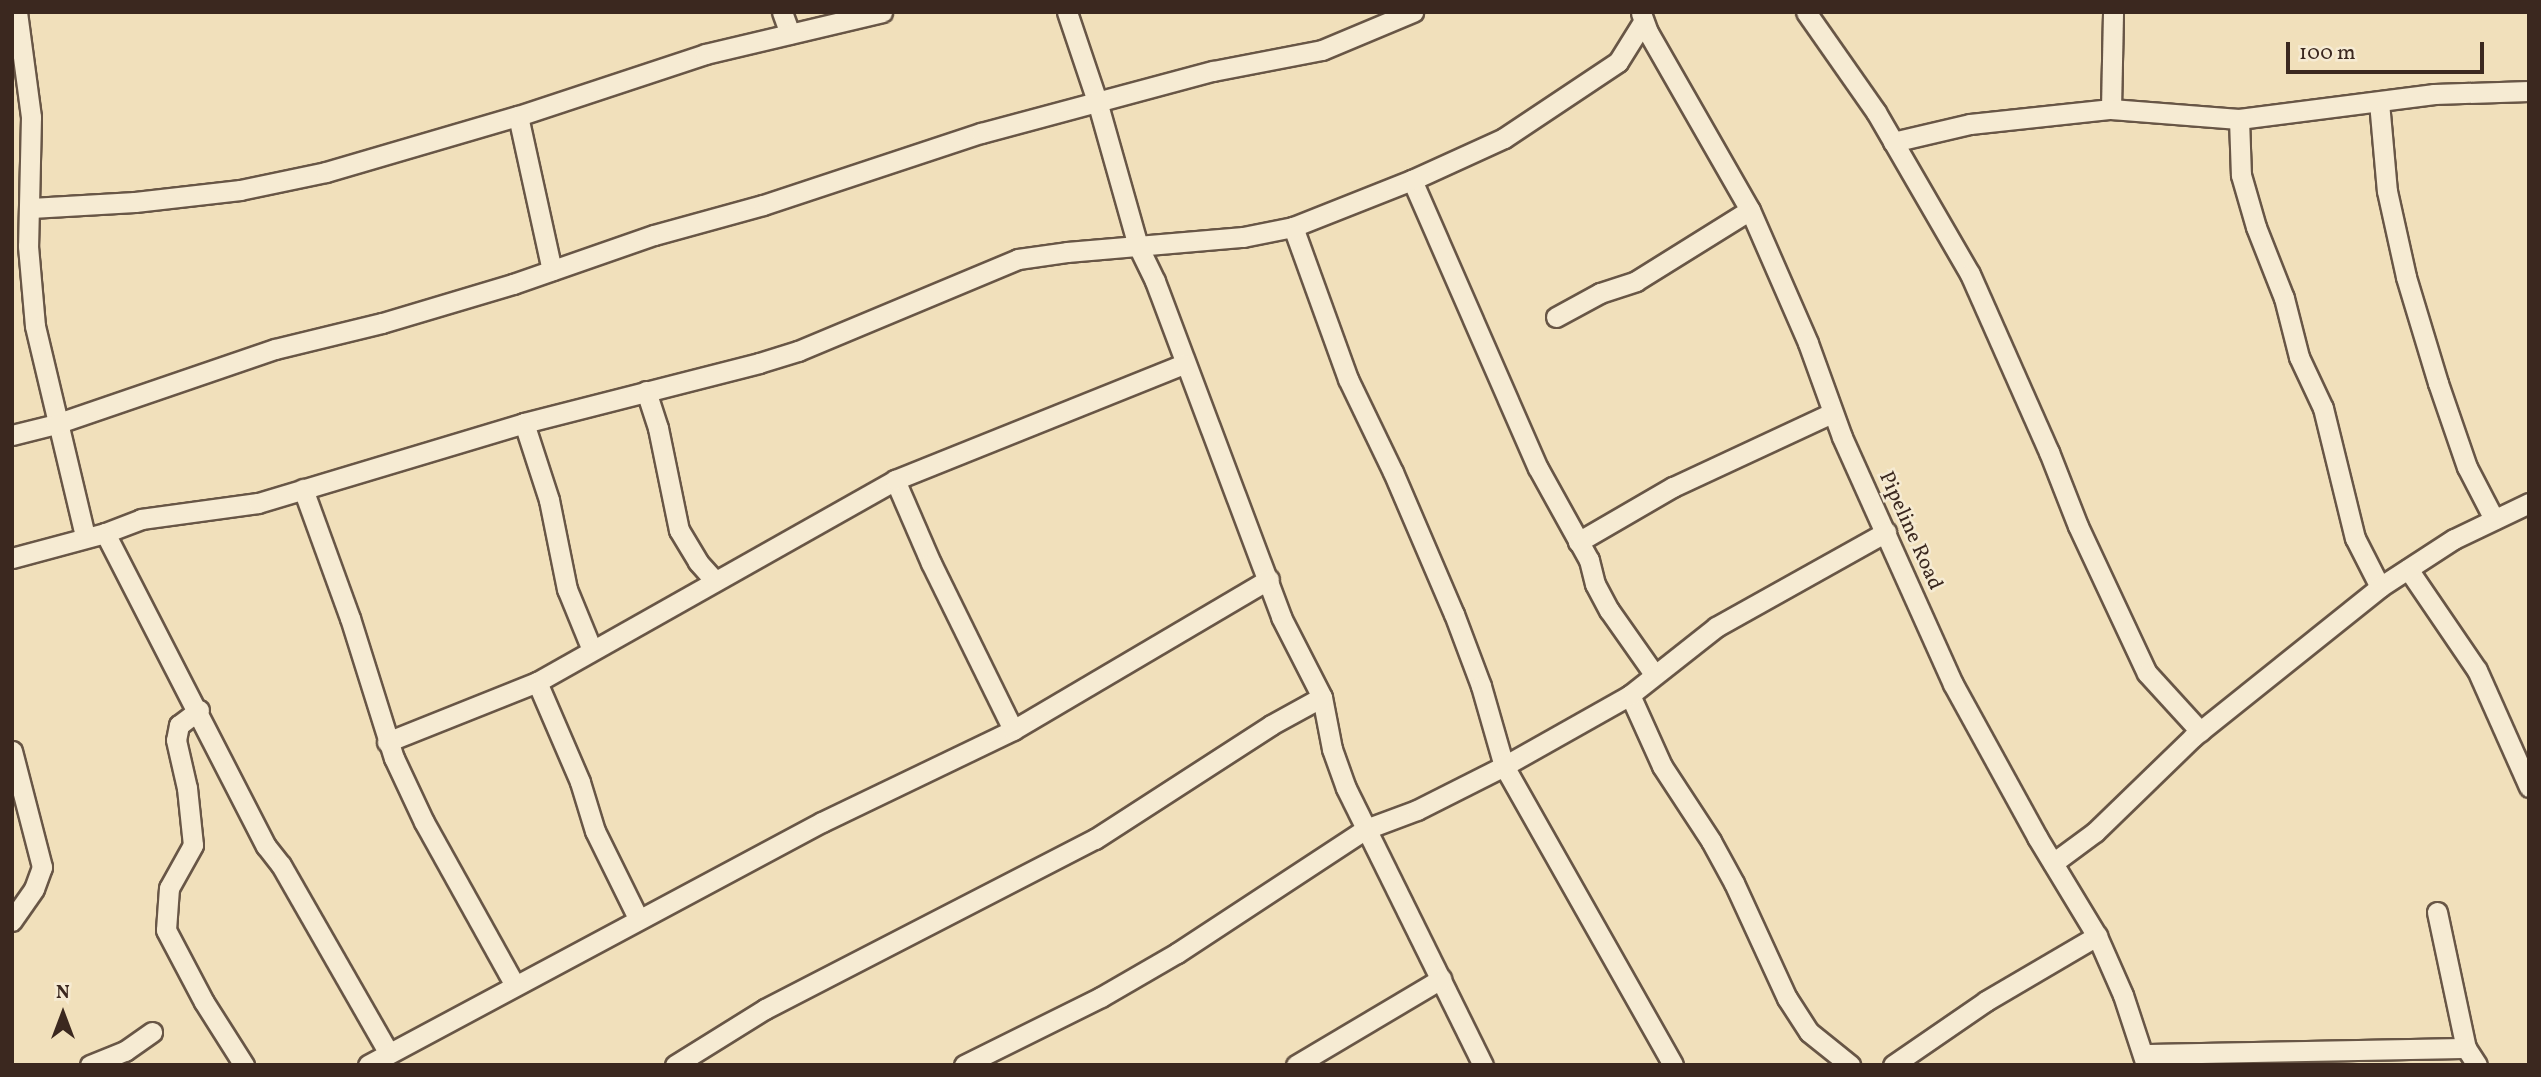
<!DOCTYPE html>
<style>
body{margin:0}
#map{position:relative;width:2541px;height:1077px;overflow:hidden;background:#f1e0bb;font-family:Vollkorn,serif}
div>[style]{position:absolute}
.roads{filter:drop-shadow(2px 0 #685646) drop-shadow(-2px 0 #685646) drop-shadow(0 2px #685646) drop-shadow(0 -2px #685646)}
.minor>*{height:19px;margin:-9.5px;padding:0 9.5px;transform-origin:9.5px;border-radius:9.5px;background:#f6ebd3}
span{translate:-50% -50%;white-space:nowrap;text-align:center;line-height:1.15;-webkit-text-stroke:5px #f6ebd3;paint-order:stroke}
.street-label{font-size:21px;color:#3b281f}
.frame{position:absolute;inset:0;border:14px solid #3b281f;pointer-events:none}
.north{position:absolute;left:28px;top:979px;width:70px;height:70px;-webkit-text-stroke:5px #f6ebd3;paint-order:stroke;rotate:0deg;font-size:19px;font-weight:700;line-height:28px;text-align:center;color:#3b281f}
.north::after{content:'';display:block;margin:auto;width:24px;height:32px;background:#3b281f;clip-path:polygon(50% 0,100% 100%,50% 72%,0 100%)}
.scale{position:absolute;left:2286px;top:42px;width:198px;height:32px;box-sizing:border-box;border:4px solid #3b281f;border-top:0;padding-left:9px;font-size:21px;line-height:24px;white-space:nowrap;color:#3b281f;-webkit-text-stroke:5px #f6ebd3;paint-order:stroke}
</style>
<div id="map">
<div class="roads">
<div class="minor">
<i style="left:17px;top:12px;width:106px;rotate:82.4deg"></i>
<i style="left:31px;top:117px;width:129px;rotate:91.3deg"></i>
<i style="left:28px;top:246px;width:80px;rotate:85deg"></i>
<i style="left:35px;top:326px;width:216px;rotate:76.6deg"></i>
<i style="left:782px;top:12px;width:23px;rotate:70deg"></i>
<i style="left:1067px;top:12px;width:94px;rotate:71.4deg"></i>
<i style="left:1097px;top:101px;width:151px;rotate:74.2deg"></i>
<i style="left:1138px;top:246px;width:39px;rotate:64deg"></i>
<i style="left:1155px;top:281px;width:359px;rotate:69.4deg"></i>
<i style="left:1281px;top:617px;width:90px;rotate:62.9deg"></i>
<i style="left:1322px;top:697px;width:53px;rotate:79.1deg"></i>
<i style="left:1332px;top:749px;width:41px;rotate:70.3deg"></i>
<i style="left:1346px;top:788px;width:309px;rotate:63.7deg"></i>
<i style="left:1806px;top:12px;width:122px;rotate:55deg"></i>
<i style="left:1876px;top:112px;width:187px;rotate:59.9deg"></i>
<i style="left:1970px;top:274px;width:195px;rotate:66.1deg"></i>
<i style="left:2049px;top:452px;width:79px;rotate:68.6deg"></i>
<i style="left:2078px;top:526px;width:162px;rotate:64.9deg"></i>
<i style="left:2147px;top:673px;width:79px;rotate:47.6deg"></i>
<i style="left:1641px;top:13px;width:20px;rotate:70deg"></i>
<i style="left:1648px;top:32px;width:205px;rotate:60.2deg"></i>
<i style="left:1750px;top:210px;width:145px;rotate:66.4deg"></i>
<i style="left:1808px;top:343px;width:100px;rotate:70.1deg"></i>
<i style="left:1842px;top:437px;width:271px;rotate:65.8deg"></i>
<i style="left:1953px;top:684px;width:175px;rotate:61.2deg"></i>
<i style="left:2037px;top:837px;width:116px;rotate:58.8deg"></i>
<i style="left:2097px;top:936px;width:64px;rotate:66.2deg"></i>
<i style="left:2123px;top:995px;width:74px;rotate:71.8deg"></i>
<i style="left:2379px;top:102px;width:89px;rotate:84.9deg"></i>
<i style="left:2387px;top:191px;width:88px;rotate:77.5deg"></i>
<i style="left:2406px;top:277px;width:111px;rotate:73.2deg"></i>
<i style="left:2438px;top:383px;width:89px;rotate:71deg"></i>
<i style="left:2467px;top:467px;width:59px;rotate:62.6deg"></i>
<i style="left:2111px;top:109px;width:97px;rotate:-88.8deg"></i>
<i style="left:518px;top:116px;width:158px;rotate:77.6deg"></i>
<i style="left:2239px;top:119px;width:56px;rotate:88deg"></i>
<i style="left:2241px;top:175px;width:54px;rotate:73.9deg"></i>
<i style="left:2256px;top:227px;width:76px;rotate:68.5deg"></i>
<i style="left:2284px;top:298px;width:61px;rotate:75.7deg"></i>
<i style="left:2299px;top:357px;width:56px;rotate:64.8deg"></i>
<i style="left:2323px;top:408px;width:134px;rotate:76.2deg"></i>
<i style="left:2355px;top:538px;width:55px;rotate:63deg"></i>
<i style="left:1893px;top:142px;width:79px;rotate:-13.2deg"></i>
<i style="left:1970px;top:124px;width:142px;rotate:-6.1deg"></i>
<i style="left:2111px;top:109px;width:128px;rotate:4.5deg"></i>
<i style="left:2239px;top:119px;width:197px;rotate:-7.3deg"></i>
<i style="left:2434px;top:94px;width:95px;rotate:-1.8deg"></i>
<i style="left:1412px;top:180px;width:314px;rotate:66.4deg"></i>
<i style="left:1538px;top:468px;width:105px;rotate:61deg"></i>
<i style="left:1589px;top:560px;width:25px;rotate:76deg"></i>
<i style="left:1595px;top:584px;width:30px;rotate:62deg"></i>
<i style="left:1609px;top:610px;width:78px;rotate:54.9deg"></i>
<i style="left:31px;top:208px;width:104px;rotate:-3.3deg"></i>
<i style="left:135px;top:202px;width:106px;rotate:-6.5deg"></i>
<i style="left:240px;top:190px;width:88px;rotate:-11.8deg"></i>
<i style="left:326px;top:172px;width:200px;rotate:-16.3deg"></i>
<i style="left:518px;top:116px;width:197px;rotate:-18.3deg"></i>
<i style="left:705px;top:54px;width:182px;rotate:-13.3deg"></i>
<i style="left:1293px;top:227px;width:162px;rotate:70.1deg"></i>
<i style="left:1348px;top:379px;width:103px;rotate:64.2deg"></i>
<i style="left:1393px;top:472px;width:155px;rotate:66.8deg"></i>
<i style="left:1454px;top:614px;width:77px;rotate:69.4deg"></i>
<i style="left:1481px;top:686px;width:83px;rotate:74deg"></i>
<i style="left:1504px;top:766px;width:343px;rotate:60.5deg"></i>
<i style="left:1556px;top:317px;width:50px;rotate:-28.6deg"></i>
<i style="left:1600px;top:293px;width:38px;rotate:-18deg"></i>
<i style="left:1636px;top:281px;width:134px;rotate:-31.9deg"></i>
<i style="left:646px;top:391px;width:39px;rotate:72deg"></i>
<i style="left:658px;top:428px;width:104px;rotate:78.4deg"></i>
<i style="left:679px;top:530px;width:37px;rotate:59deg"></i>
<i style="left:698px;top:562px;width:24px;rotate:48deg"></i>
<i style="left:524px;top:423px;width:81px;rotate:72deg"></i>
<i style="left:549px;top:500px;width:91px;rotate:78.6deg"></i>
<i style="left:567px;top:589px;width:66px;rotate:67.7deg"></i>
<i style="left:12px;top:435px;width:45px;rotate:-14deg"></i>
<i style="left:56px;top:424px;width:231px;rotate:-18.9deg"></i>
<i style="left:275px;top:349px;width:110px;rotate:-13.7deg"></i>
<i style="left:382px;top:323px;width:137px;rotate:-16.6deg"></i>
<i style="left:513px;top:284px;width:149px;rotate:-19.2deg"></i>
<i style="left:654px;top:235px;width:113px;rotate:-15.4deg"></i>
<i style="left:763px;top:205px;width:230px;rotate:-18.3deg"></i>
<i style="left:981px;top:133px;width:240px;rotate:-15deg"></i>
<i style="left:1213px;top:71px;width:111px;rotate:-10.9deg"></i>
<i style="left:1322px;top:50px;width:99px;rotate:-22.7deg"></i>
<i style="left:895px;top:480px;width:90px;rotate:66.6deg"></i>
<i style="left:931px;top:563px;width:186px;rotate:63.8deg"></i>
<i style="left:303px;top:489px;width:137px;rotate:70deg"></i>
<i style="left:350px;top:618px;width:147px;rotate:72.6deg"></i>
<i style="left:394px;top:758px;width:71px;rotate:64.9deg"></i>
<i style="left:424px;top:822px;width:185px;rotate:60.9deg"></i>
<i style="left:105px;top:533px;width:352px;rotate:62.8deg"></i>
<i style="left:266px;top:846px;width:24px;rotate:52deg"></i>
<i style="left:281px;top:865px;width:215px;rotate:60.2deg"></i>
<i style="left:1578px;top:542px;width:110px;rotate:-30.1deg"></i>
<i style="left:1673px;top:487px;width:175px;rotate:-25deg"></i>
<i style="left:12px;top:558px;width:96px;rotate:-15deg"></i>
<i style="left:105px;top:533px;width:39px;rotate:-21deg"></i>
<i style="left:141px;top:519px;width:118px;rotate:-7.8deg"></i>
<i style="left:258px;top:503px;width:278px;rotate:-16.7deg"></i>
<i style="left:524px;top:423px;width:243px;rotate:-14.3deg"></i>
<i style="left:759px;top:363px;width:41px;rotate:-17.1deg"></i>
<i style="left:798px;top:351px;width:238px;rotate:-22.7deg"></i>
<i style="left:1018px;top:259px;width:49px;rotate:-8.1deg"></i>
<i style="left:1067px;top:252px;width:177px;rotate:-4.9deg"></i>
<i style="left:1243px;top:237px;width:51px;rotate:-11.3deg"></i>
<i style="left:1293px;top:227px;width:128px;rotate:-21.6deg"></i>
<i style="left:1412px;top:180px;width:101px;rotate:-24.5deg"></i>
<i style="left:1504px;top:138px;width:137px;rotate:-33.7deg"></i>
<i style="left:1618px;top:62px;width:47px;rotate:-58deg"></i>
<i style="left:2408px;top:569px;width:122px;rotate:55.7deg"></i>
<i style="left:2477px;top:670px;width:128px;rotate:66deg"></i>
<i style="left:537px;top:682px;width:109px;rotate:66.7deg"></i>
<i style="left:580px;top:782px;width:51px;rotate:73deg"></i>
<i style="left:595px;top:831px;width:97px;rotate:63.7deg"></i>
<i style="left:1630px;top:695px;width:78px;rotate:65.7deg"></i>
<i style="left:1662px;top:766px;width:90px;rotate:56.8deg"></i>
<i style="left:1711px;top:841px;width:48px;rotate:61.3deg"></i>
<i style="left:1734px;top:883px;width:127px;rotate:65.3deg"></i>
<i style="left:1787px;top:998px;width:40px;rotate:57.1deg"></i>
<i style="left:1809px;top:1032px;width:53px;rotate:38.8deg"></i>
<i style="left:199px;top:710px;width:25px;rotate:143deg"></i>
<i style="left:179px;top:725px;width:15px;rotate:101deg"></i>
<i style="left:176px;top:740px;width:49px;rotate:77.1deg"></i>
<i style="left:187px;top:788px;width:57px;rotate:84deg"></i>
<i style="left:193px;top:845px;width:49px;rotate:119.2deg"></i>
<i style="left:169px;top:888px;width:42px;rotate:94.1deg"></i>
<i style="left:166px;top:930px;width:81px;rotate:62.2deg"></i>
<i style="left:204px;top:1002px;width:75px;rotate:57.6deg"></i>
<i style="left:387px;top:742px;width:162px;rotate:-21.8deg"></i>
<i style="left:537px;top:682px;width:411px;rotate:-29.4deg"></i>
<i style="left:895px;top:480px;width:311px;rotate:-21.9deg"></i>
<i style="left:12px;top:751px;width:120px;rotate:75.5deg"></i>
<i style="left:42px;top:867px;width:23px;rotate:110deg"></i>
<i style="left:34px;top:889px;width:39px;rotate:125deg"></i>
<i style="left:2053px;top:863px;width:52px;rotate:-36.4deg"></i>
<i style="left:2095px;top:832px;width:136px;rotate:-44.1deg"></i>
<i style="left:2193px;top:737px;width:240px;rotate:-38.7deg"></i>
<i style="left:2380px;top:587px;width:88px;rotate:-33deg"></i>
<i style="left:2454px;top:539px;width:83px;rotate:-25.6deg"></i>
<i style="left:2437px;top:912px;width:139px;rotate:78deg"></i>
<i style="left:2466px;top:1048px;width:20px;rotate:57deg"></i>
<i style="left:2145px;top:1054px;width:321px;rotate:-1.1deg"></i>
<i style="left:90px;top:1065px;width:38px;rotate:-22deg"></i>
<i style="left:125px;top:1051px;width:33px;rotate:-35deg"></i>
<i style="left:368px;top:1065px;width:515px;rotate:-28.16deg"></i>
<i style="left:822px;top:822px;width:212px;rotate:-25.7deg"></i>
<i style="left:1013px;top:730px;width:297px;rotate:-30.5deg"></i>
<i style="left:675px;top:1065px;width:106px;rotate:-31.9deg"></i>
<i style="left:765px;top:1009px;width:371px;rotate:-27.3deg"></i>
<i style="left:1095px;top:839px;width:210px;rotate:-32.9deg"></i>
<i style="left:1271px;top:725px;width:58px;rotate:-28.8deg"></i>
<i style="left:964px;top:1065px;width:153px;rotate:-26.4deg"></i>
<i style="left:1101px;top:997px;width:88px;rotate:-30.1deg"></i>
<i style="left:1177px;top:953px;width:226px;rotate:-33.3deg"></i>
<i style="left:1366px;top:829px;width:54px;rotate:-20.4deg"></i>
<i style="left:1417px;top:810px;width:97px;rotate:-26.8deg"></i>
<i style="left:1504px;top:766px;width:145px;rotate:-29.4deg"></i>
<i style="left:1630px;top:695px;width:110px;rotate:-38.3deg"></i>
<i style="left:1716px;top:627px;width:195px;rotate:-29.2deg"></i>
<i style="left:1296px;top:1065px;width:169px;rotate:-30.7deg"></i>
<i style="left:1893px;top:1065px;width:113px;rotate:-34.5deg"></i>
<i style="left:1986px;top:1001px;width:129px;rotate:-30.4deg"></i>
</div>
</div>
<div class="street-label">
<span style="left:1910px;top:531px;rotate:66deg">Pipeline Road</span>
</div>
<div class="frame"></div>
<div class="north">N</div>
<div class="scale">100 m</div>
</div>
